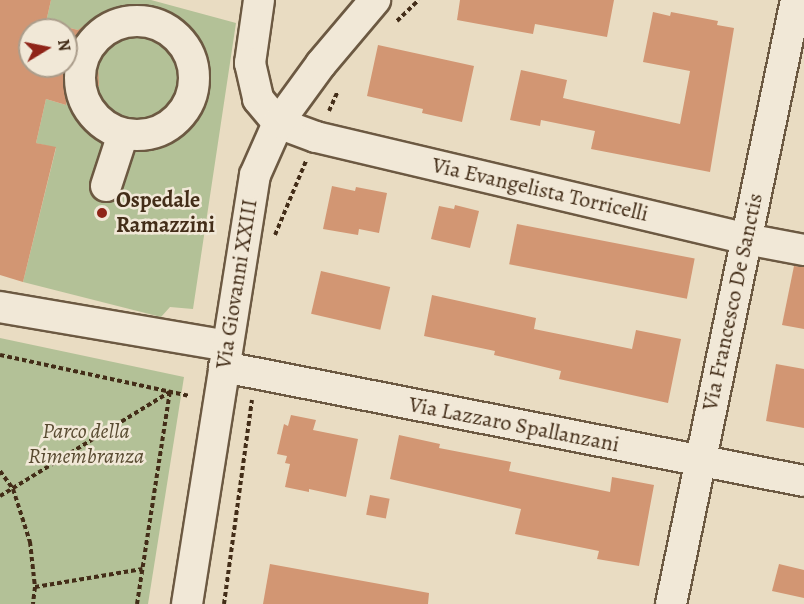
<!DOCTYPE html>
<style>
body{margin:0}
#map{position:relative;width:804px;height:604px;overflow:hidden;background:#e9dcc2;font-family:Alegreya,serif}
div>[style]{position:absolute}
.green>*{inset:0;background:#b3c197}
.building>*{inset:0;background:#d29673;transform-origin:0 0}
.path>*{height:4px;margin-top:-2px;transform-origin:0;background:repeating-linear-gradient(90deg,#432d18 0 4.5px,transparent 0 7.5px)}
.roads{filter:drop-shadow(2px 0 #6c5942) drop-shadow(-2px 0 #6c5942) drop-shadow(0 2px #6c5942) drop-shadow(0 -2px #6c5942)}
.minor>*{height:30px;margin:-15px;padding:0 15px;transform-origin:15px;border-radius:15px;background:#f1e8d7}
.minor>.ring{margin:-15px;padding:0;box-sizing:content-box;background:none;border:30px solid #f1e8d7;border-radius:50%}
.dots>*{width:16px;height:16px;translate:-50% -50%;box-sizing:border-box;border:3px solid #f1e8d7;border-radius:50%}
span{translate:-50% -50%;white-space:nowrap;text-align:center;line-height:1.15;-webkit-text-stroke:5px #f1e8d7;paint-order:stroke}
.street-label{font-size:22px;color:#432d18}
.poi-label{font-size:22px;color:#432d18;font-weight:700}
.left{translate:0 -50%;text-align:left}
.park-label{font-size:22px;color:#594b31;font-style:italic}
.north{position:absolute;left:18px;top:18px;width:60px;height:60px;box-sizing:border-box;background:#f1e8d7;border:2px solid #ab9d8b;border-radius:50%;rotate:80deg;font-size:16px;font-weight:700;line-height:24px;text-align:center;color:#432d18}
.north::after{content:'';display:block;margin:auto;width:21px;height:27px;background:#8f2418;clip-path:polygon(50% 0,100% 100%,50% 72%,0 100%)}
</style>
<div id="map">
<div class="green">
<i style="clip-path:polygon(51px 0,151px 0,236px 23px,193px 309px,170px 307px,161px 317px,23px 282px,56px 148px,36px 143px,46px 99px,66px 105px,78px 30px,46px 22px)"></i>
<i style="clip-path:polygon(0 338px,184px 377px,148px 604px,0 604px)"></i>
</div>
<div class="building">
<i style="clip-path:polygon(evenodd,0 0,51px 0,46px 22px,78px 30px,86px 24px,108px 45px,98px 64px,99px 86px,67px 96px,66px 105px,46px 99px,36px 143px,56px 147px,23px 282px,0 275px,0 0,30px 30px,66px 30px,66px 66px,30px 66px,30px 30px)"></i>
<i style="clip-path:polygon(460px 0,614px 0,607px 37px,535px 24px,533px 34px,457px 20px)"></i>
<i style="clip-path:polygon(653px 12px,670px 16px,671px 12px,718px 21px,717px 25px,734px 28px,710px 172px,591px 149px,595px 131px,541px 120px,540px 126px,510px 120px,521px 70px,567px 80px,563px 98px,680px 124px,690px 71px,643px 62px)"></i>
<i style="clip-path:polygon(378px 45px,474px 66px,462px 122px,422px 113px,423px 109px,367px 96px)"></i>
<i style="clip-path:polygon(332px 186px,355px 191px,356px 187px,387px 193px,379px 233px,359px 229px,358px 235px,323px 229px)"></i>
<i style="clip-path:polygon(455px 205px,479px 211px,470px 248px,431px 239px,439px 206px,454px 209px)"></i>
<i style="left:517px;top:224px;width:181px;height:41px;rotate:11deg"></i>
<i style="clip-path:polygon(794px 266px,804px 267px,804px 329px,782px 325px)"></i>
<i style="left:321px;top:271px;width:71px;height:44px;rotate:13deg"></i>
<i style="clip-path:polygon(432px 295px,536px 318px,534px 329px,632px 349px,636px 330px,681px 339px,668px 403px,559px 379px,561px 371px,494px 355px,495px 351px,424px 336px)"></i>
<i style="clip-path:polygon(776px 364px,804px 369px,804px 428px,766px 421px)"></i>
<i style="clip-path:polygon(291px 415px,316px 420px,313px 430px,358px 439px,346px 497px,309px 489px,309px 492px,285px 487px,290px 464px,285px 463px,287px 456px,277px 454px,284px 424px,288px 426px)"></i>
<i style="clip-path:polygon(399px 435px,440px 444px,439px 448px,511px 462px,509px 471px,610px 492px,612px 477px,654px 485px,639px 566px,597px 559px,599px 551px,515px 534px,521px 509px,390px 479px)"></i>
<i style="left:370px;top:495px;width:20px;height:20px;rotate:11deg"></i>
<i style="clip-path:polygon(270px 564px,429px 593px,428px 604px,263px 604px)"></i>
<i style="clip-path:polygon(779px 564px,804px 570px,804px 598px,772px 591px)"></i>
</div>
<div class="path">
<i style="left:397px;top:21px;width:30px;rotate:-44deg"></i>
<i style="left:329px;top:111px;width:22px;rotate:-66deg"></i>
<i style="left:275px;top:235px;width:80px;rotate:-67.3deg"></i>
<i style="left:0;top:355px;width:194px;rotate:12.2deg"></i>
<i style="left:0;top:471px;width:22px;rotate:54deg"></i>
<i style="left:13px;top:489px;width:56px;rotate:72.2deg"></i>
<i style="left:30px;top:542px;width:45px;rotate:83.7deg"></i>
<i style="left:35px;top:587px;width:17px;rotate:97deg"></i>
<i style="left:0;top:496px;width:199px;rotate:-31.5deg"></i>
<i style="left:35px;top:587px;width:109px;rotate:-9.5deg"></i>
<i style="left:137px;top:604px;width:215px;rotate:-81.2deg"></i>
<i style="left:224px;top:604px;width:206px;rotate:-82.2deg"></i>
</div>
<div class="roads">
<div class="minor">
<i style="left:259px;top:0;width:64px;rotate:98.1deg"></i>
<i style="left:250px;top:63px;width:37px;rotate:77deg"></i>
<i style="left:258px;top:99px;width:31px;rotate:50deg"></i>
<i style="left:278px;top:123px;width:40px;rotate:20.2deg"></i>
<i style="left:316px;top:137px;width:442px;rotate:13.3deg"></i>
<i style="left:746px;top:239px;width:59px;rotate:10.7deg"></i>
<i class="ring" style="left:80px;top:21px;width:84px;height:84px"></i>
<i style="left:106px;top:186px;width:55px;rotate:-71.9deg"></i>
<i style="left:0;top:307px;width:230px;rotate:9.7deg"></i>
<i style="left:224px;top:367px;width:591px;rotate:11.12deg"></i>
<i style="left:187px;top:604px;width:434px;rotate:-81deg"></i>
<i style="left:255px;top:175px;width:57px;rotate:-66.1deg"></i>
<i style="left:278px;top:123px;width:73px;rotate:-53.9deg"></i>
<i style="left:321px;top:64px;width:84px;rotate:-49.8deg"></i>
<i style="left:671px;top:604px;width:617px;rotate:-78.31deg"></i>
</div>
</div>
<div class="dots">
<i style="left:102px;top:213px;background:#8f2418"></i>
</div>
<div class="street-label">
<span style="left:540px;top:190px;rotate:13deg">Via Evangelista Torricelli</span>
<span style="left:237px;top:284px;rotate:-81deg">Via Giovanni XXIII</span>
<span style="left:733px;top:302px;rotate:-78deg">Via Francesco De Sanctis</span>
<span style="left:514px;top:425px;rotate:11deg">Via Lazzaro Spallanzani</span>
</div>
<div class="poi-label">
<span class="left" style="left:116px;top:213px">Ospedale<br>Ramazzini</span>
</div>
<div class="park-label">
<span style="left:86px;top:444px">Parco della<br>Rimembranza</span>
</div>
<div class="north">N</div>
</div>
